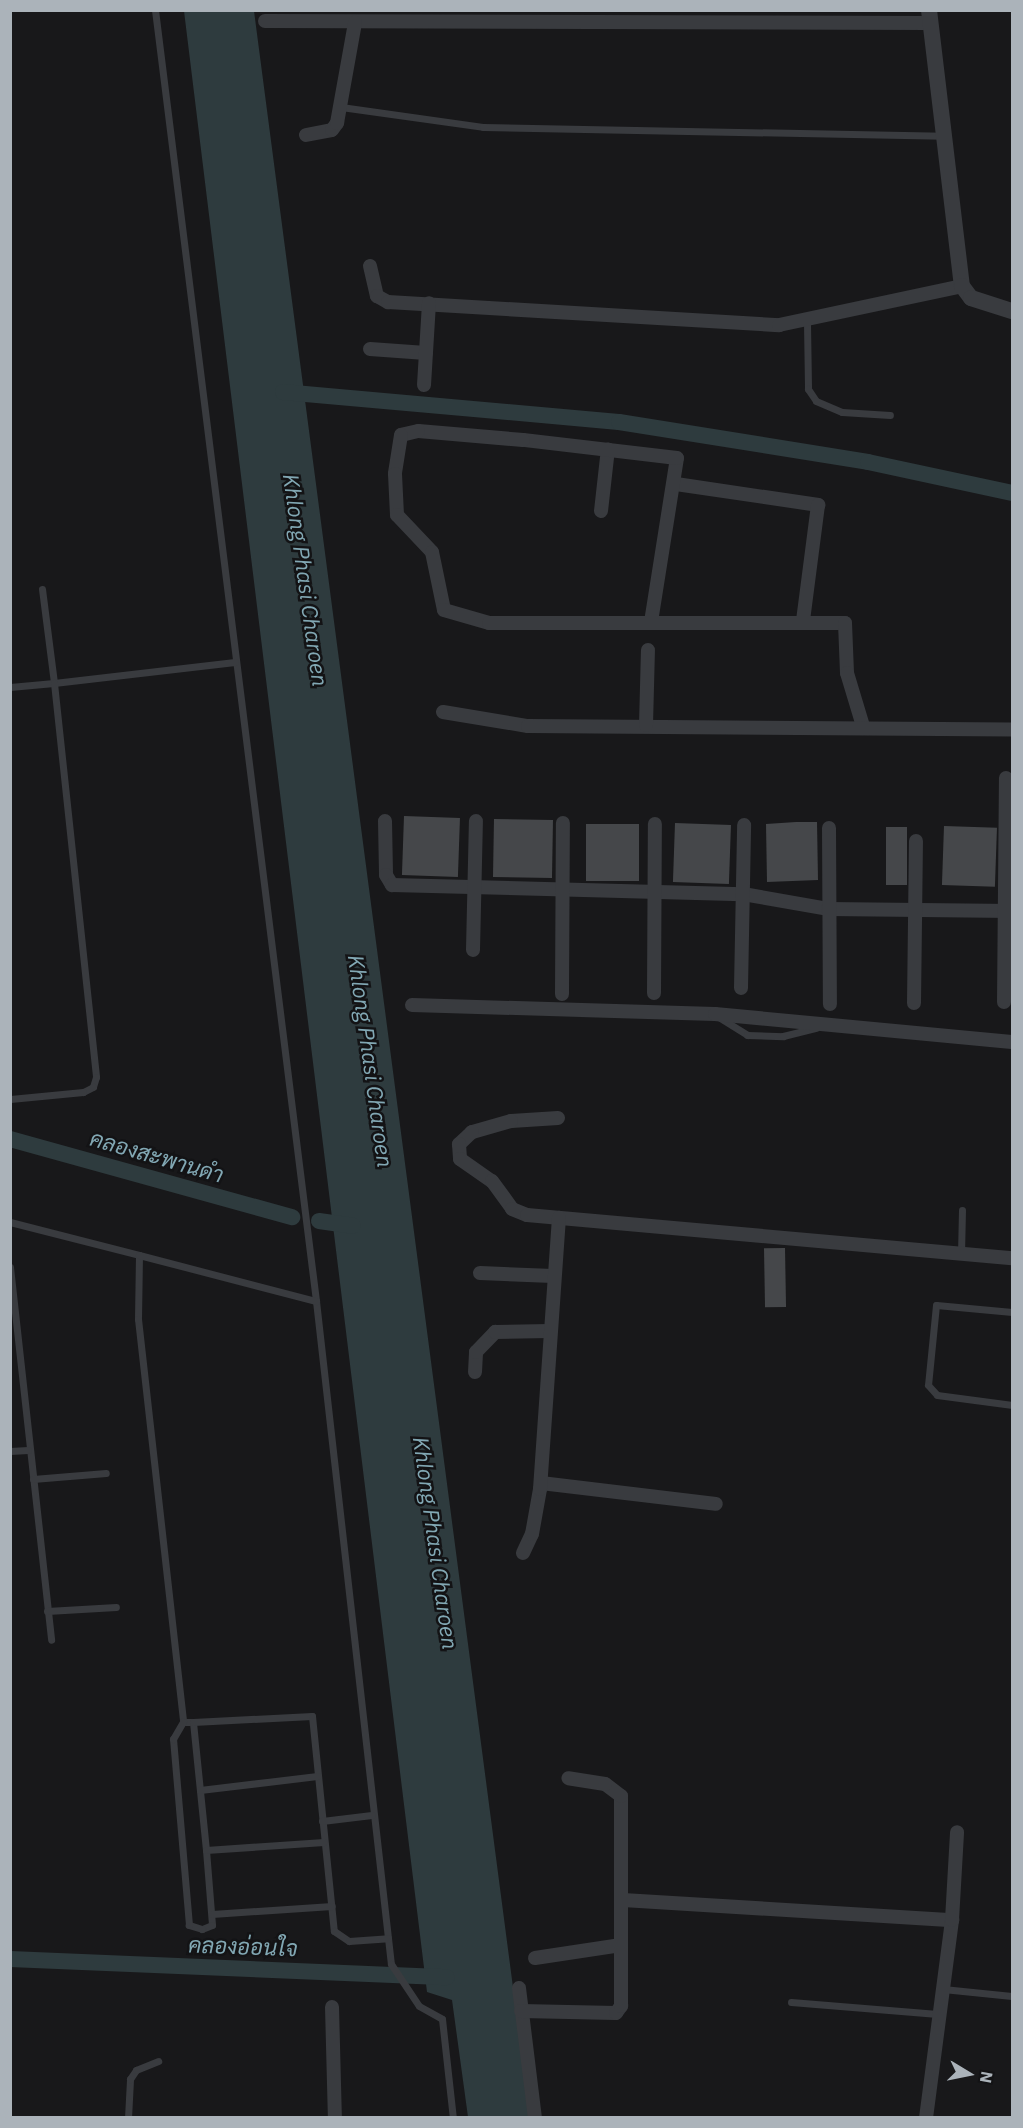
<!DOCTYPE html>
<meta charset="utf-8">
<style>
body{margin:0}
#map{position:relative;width:1023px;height:2128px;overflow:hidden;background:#18181a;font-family:"IBM Plex Sans",Sarabun,sans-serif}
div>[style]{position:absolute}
.water>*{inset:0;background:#2e3b3e}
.canal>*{height:16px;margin:-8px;padding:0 8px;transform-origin:8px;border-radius:8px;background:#2e3b3e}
.building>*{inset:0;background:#45474a;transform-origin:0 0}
.service>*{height:7px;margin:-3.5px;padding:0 3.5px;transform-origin:3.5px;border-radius:3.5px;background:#393b3f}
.minor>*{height:14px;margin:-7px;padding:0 7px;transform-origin:7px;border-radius:7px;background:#393b3f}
.tertiary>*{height:16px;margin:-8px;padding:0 8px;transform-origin:8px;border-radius:8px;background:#393b3f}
span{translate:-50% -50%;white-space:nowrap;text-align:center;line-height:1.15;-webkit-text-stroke:5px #131315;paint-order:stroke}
.water-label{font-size:22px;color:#82a8b4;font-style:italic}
.frame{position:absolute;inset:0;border:12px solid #abb3ba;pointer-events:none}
.north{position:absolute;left:939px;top:2044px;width:60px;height:60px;-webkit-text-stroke:4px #131315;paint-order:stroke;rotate:100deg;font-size:16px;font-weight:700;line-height:24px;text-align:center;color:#abb3ba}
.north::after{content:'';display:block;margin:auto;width:21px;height:27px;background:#abb3ba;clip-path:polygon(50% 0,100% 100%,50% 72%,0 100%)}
</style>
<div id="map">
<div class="water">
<i style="clip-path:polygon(184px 11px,254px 11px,530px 2117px,468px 2117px,452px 2000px,427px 1992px)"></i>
</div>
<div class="canal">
<i style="left:283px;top:392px;width:337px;rotate:5.1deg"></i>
<i style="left:619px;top:422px;width:252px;rotate:9.1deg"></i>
<i style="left:868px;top:462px;width:147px;rotate:12.1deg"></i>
<i style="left:10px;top:1139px;width:293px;rotate:15.5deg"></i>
<i style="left:319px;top:1221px;width:34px;rotate:8deg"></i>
<i style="left:10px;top:1959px;width:437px;rotate:2.4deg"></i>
</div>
<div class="building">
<i style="left:404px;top:816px;width:56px;height:59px;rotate:2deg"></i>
<i style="left:494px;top:819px;width:59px;height:58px;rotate:1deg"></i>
<i style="clip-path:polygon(796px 822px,817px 822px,818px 880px,767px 882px,766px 824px)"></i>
<i style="left:675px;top:823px;width:56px;height:59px;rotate:2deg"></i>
<i style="left:586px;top:824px;width:53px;height:57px"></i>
<i style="left:944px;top:826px;width:53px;height:59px;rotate:2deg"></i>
<i style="left:886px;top:827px;width:21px;height:58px"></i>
<i style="left:785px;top:1248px;width:59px;height:21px;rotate:89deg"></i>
</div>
<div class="service">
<i style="left:155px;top:10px;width:1301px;rotate:82.89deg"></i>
<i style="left:316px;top:1301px;width:667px;rotate:83.55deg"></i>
<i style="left:391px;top:1964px;width:50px;rotate:56.3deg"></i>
<i style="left:419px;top:2006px;width:26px;rotate:29deg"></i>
<i style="left:442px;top:2019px;width:100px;rotate:83.7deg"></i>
<i style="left:341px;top:107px;width:143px;rotate:8deg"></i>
<i style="left:483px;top:127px;width:460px;rotate:1.1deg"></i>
<i style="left:807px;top:323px;width:66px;rotate:89.1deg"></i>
<i style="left:808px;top:389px;width:14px;rotate:56deg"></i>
<i style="left:816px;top:401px;width:28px;rotate:23deg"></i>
<i style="left:842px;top:412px;width:48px;rotate:3.6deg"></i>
<i style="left:42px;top:589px;width:95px;rotate:82.7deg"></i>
<i style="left:54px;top:683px;width:182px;rotate:-6.6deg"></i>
<i style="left:10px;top:687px;width:44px;rotate:-5.2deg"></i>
<i style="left:54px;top:683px;width:396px;rotate:83.9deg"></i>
<i style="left:96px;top:1077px;width:10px;rotate:107deg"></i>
<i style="left:93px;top:1087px;width:11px;rotate:153deg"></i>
<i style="left:83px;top:1092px;width:73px;rotate:174.5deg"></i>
<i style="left:717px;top:1016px;width:36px;rotate:32deg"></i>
<i style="left:747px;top:1035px;width:36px;rotate:2deg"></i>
<i style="left:783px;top:1036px;width:34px;rotate:-14deg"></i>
<i style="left:10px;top:1222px;width:133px;rotate:14.3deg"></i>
<i style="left:139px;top:1255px;width:64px;rotate:90.9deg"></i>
<i style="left:138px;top:1319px;width:406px;rotate:83.6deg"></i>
<i style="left:961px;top:1254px;width:44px;rotate:-88.7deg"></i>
<i style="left:139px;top:1255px;width:183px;rotate:14.6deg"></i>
<i style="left:10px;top:1267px;width:375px;rotate:83.7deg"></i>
<i style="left:1012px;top:1312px;width:76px;rotate:-174.7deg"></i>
<i style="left:936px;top:1305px;width:80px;rotate:95.7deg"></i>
<i style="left:928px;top:1385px;width:13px;rotate:48deg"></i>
<i style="left:937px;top:1395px;width:76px;rotate:7.6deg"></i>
<i style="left:10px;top:1451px;width:18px;rotate:-3deg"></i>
<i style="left:33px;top:1479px;width:73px;rotate:-4.7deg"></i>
<i style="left:47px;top:1611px;width:69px;rotate:-3.3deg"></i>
<i style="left:183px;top:1722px;width:10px"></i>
<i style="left:193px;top:1722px;width:129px;rotate:84.2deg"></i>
<i style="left:206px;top:1850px;width:75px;rotate:85.4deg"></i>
<i style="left:212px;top:1925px;width:11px;rotate:158deg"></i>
<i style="left:202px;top:1929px;width:14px;rotate:-163deg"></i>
<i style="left:189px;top:1925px;width:187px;rotate:-94.9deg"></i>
<i style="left:173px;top:1739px;width:20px;rotate:-60deg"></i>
<i style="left:193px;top:1722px;width:119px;rotate:-2.9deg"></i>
<i style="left:312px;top:1716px;width:216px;rotate:84.2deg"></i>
<i style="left:334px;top:1931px;width:18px;rotate:34deg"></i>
<i style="left:349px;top:1941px;width:39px;rotate:-4deg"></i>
<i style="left:200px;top:1790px;width:118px;rotate:-6.8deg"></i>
<i style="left:322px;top:1821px;width:50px;rotate:-6.8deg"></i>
<i style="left:206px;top:1850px;width:118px;rotate:-3.9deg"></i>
<i style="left:212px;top:1914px;width:120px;rotate:-3.8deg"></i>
<i style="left:943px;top:1989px;width:69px;rotate:5.8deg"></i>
<i style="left:791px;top:2002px;width:147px;rotate:4.7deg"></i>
<i style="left:128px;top:2118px;width:39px;rotate:-87deg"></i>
<i style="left:130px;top:2079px;width:11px;rotate:-56deg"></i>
<i style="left:136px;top:2070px;width:24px;rotate:-22deg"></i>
</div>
<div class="minor">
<i style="left:265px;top:21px;width:665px;rotate:0.17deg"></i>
<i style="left:306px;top:135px;width:26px;rotate:-11deg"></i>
<i style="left:332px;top:130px;width:9px;rotate:-54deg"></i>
<i style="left:337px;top:123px;width:102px;rotate:-79.8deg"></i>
<i style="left:370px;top:266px;width:31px;rotate:77deg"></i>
<i style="left:377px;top:296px;width:13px;rotate:29deg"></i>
<i style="left:388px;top:302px;width:392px;rotate:3.4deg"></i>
<i style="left:779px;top:325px;width:187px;rotate:-12deg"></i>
<i style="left:370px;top:349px;width:56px;rotate:4.1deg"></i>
<i style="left:424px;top:385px;width:82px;rotate:-86.5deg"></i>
<i style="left:676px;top:484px;width:144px;rotate:8.4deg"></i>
<i style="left:818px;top:505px;width:116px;rotate:97.4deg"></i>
<i style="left:601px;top:511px;width:62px;rotate:-83.6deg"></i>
<i style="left:651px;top:622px;width:166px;rotate:-81deg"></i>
<i style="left:677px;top:458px;width:155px;rotate:-173.3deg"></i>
<i style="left:523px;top:440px;width:105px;rotate:-175.1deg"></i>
<i style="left:418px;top:431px;width:17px;rotate:167deg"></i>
<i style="left:401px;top:435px;width:39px;rotate:99deg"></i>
<i style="left:395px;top:474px;width:41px;rotate:87.2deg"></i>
<i style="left:397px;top:515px;width:51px;rotate:46.6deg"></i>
<i style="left:432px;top:552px;width:59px;rotate:78.3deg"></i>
<i style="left:444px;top:610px;width:47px;rotate:16.1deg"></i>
<i style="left:489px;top:623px;width:356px"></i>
<i style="left:845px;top:623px;width:50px;rotate:87.7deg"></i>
<i style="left:847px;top:673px;width:55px;rotate:73.2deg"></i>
<i style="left:443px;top:712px;width:86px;rotate:9.4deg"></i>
<i style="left:528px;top:726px;width:484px;rotate:0.4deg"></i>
<i style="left:646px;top:725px;width:75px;rotate:-88.5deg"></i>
<i style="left:385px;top:821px;width:54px;rotate:88.9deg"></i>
<i style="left:386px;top:875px;width:12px;rotate:59deg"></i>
<i style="left:392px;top:885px;width:351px;rotate:1.5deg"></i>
<i style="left:743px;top:894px;width:86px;rotate:10deg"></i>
<i style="left:828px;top:909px;width:184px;rotate:0.6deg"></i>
<i style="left:829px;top:828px;width:176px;rotate:89.7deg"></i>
<i style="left:473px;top:950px;width:129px;rotate:-88.7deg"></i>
<i style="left:741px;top:988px;width:163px;rotate:-88.9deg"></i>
<i style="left:654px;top:993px;width:169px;rotate:-89.7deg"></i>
<i style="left:562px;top:994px;width:171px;rotate:-89.7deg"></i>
<i style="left:1004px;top:1002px;width:224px;rotate:-89.5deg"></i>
<i style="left:914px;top:1003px;width:162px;rotate:-89.3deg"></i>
<i style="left:412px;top:1005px;width:303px;rotate:1.7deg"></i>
<i style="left:715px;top:1014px;width:298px;rotate:5.4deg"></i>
<i style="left:558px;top:1118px;width:47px;rotate:176.3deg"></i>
<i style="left:511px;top:1121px;width:41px;rotate:164.2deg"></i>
<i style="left:472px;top:1132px;width:18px;rotate:137deg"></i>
<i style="left:459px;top:1144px;width:15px;rotate:86deg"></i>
<i style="left:460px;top:1159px;width:39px;rotate:35deg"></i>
<i style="left:492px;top:1181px;width:34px;rotate:54deg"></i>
<i style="left:512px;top:1209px;width:16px;rotate:22deg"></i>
<i style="left:527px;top:1215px;width:487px;rotate:5.1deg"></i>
<i style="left:480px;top:1273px;width:73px;rotate:2.4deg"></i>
<i style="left:475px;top:1372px;width:20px;rotate:-87deg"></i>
<i style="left:476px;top:1352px;width:28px;rotate:-46deg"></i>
<i style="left:495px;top:1332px;width:54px;rotate:-1.1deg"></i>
<i style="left:541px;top:1483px;width:176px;rotate:6.8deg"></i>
<i style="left:523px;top:1553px;width:21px;rotate:-65deg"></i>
<i style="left:532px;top:1534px;width:46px;rotate:-79.9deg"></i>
<i style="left:540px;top:1489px;width:272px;rotate:-86deg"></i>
<i style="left:623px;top:1900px;width:330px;rotate:3.5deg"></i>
<i style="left:535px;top:1958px;width:87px;rotate:-8.6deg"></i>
<i style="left:519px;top:1988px;width:131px;rotate:83deg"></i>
<i style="left:332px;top:2007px;width:111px;rotate:88.5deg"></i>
<i style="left:521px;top:2011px;width:95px;rotate:1.2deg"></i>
<i style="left:616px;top:2013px;width:9px;rotate:-54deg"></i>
<i style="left:621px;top:2006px;width:210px;rotate:-90deg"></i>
<i style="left:621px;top:1796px;width:20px;rotate:-143deg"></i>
<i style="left:605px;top:1784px;width:37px;rotate:-171deg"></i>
<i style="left:926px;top:2118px;width:200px;rotate:-82.5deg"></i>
<i style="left:952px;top:1920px;width:88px;rotate:-86.7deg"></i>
</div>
<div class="tertiary">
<i style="left:929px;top:10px;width:278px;rotate:83.2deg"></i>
<i style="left:962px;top:286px;width:15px;rotate:53deg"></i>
<i style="left:971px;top:298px;width:43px;rotate:17.6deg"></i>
</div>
<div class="water-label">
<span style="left:306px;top:580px;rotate:82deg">Khlong Phasi Charoen</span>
<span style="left:371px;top:1061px;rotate:82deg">Khlong Phasi Charoen</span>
<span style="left:157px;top:1156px;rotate:16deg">คลองสะพานดำ</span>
<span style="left:436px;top:1543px;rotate:82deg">Khlong Phasi Charoen</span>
<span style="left:243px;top:1946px;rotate:2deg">คลองอ่อนใจ</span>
</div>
<div class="frame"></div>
<div class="north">N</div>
</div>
